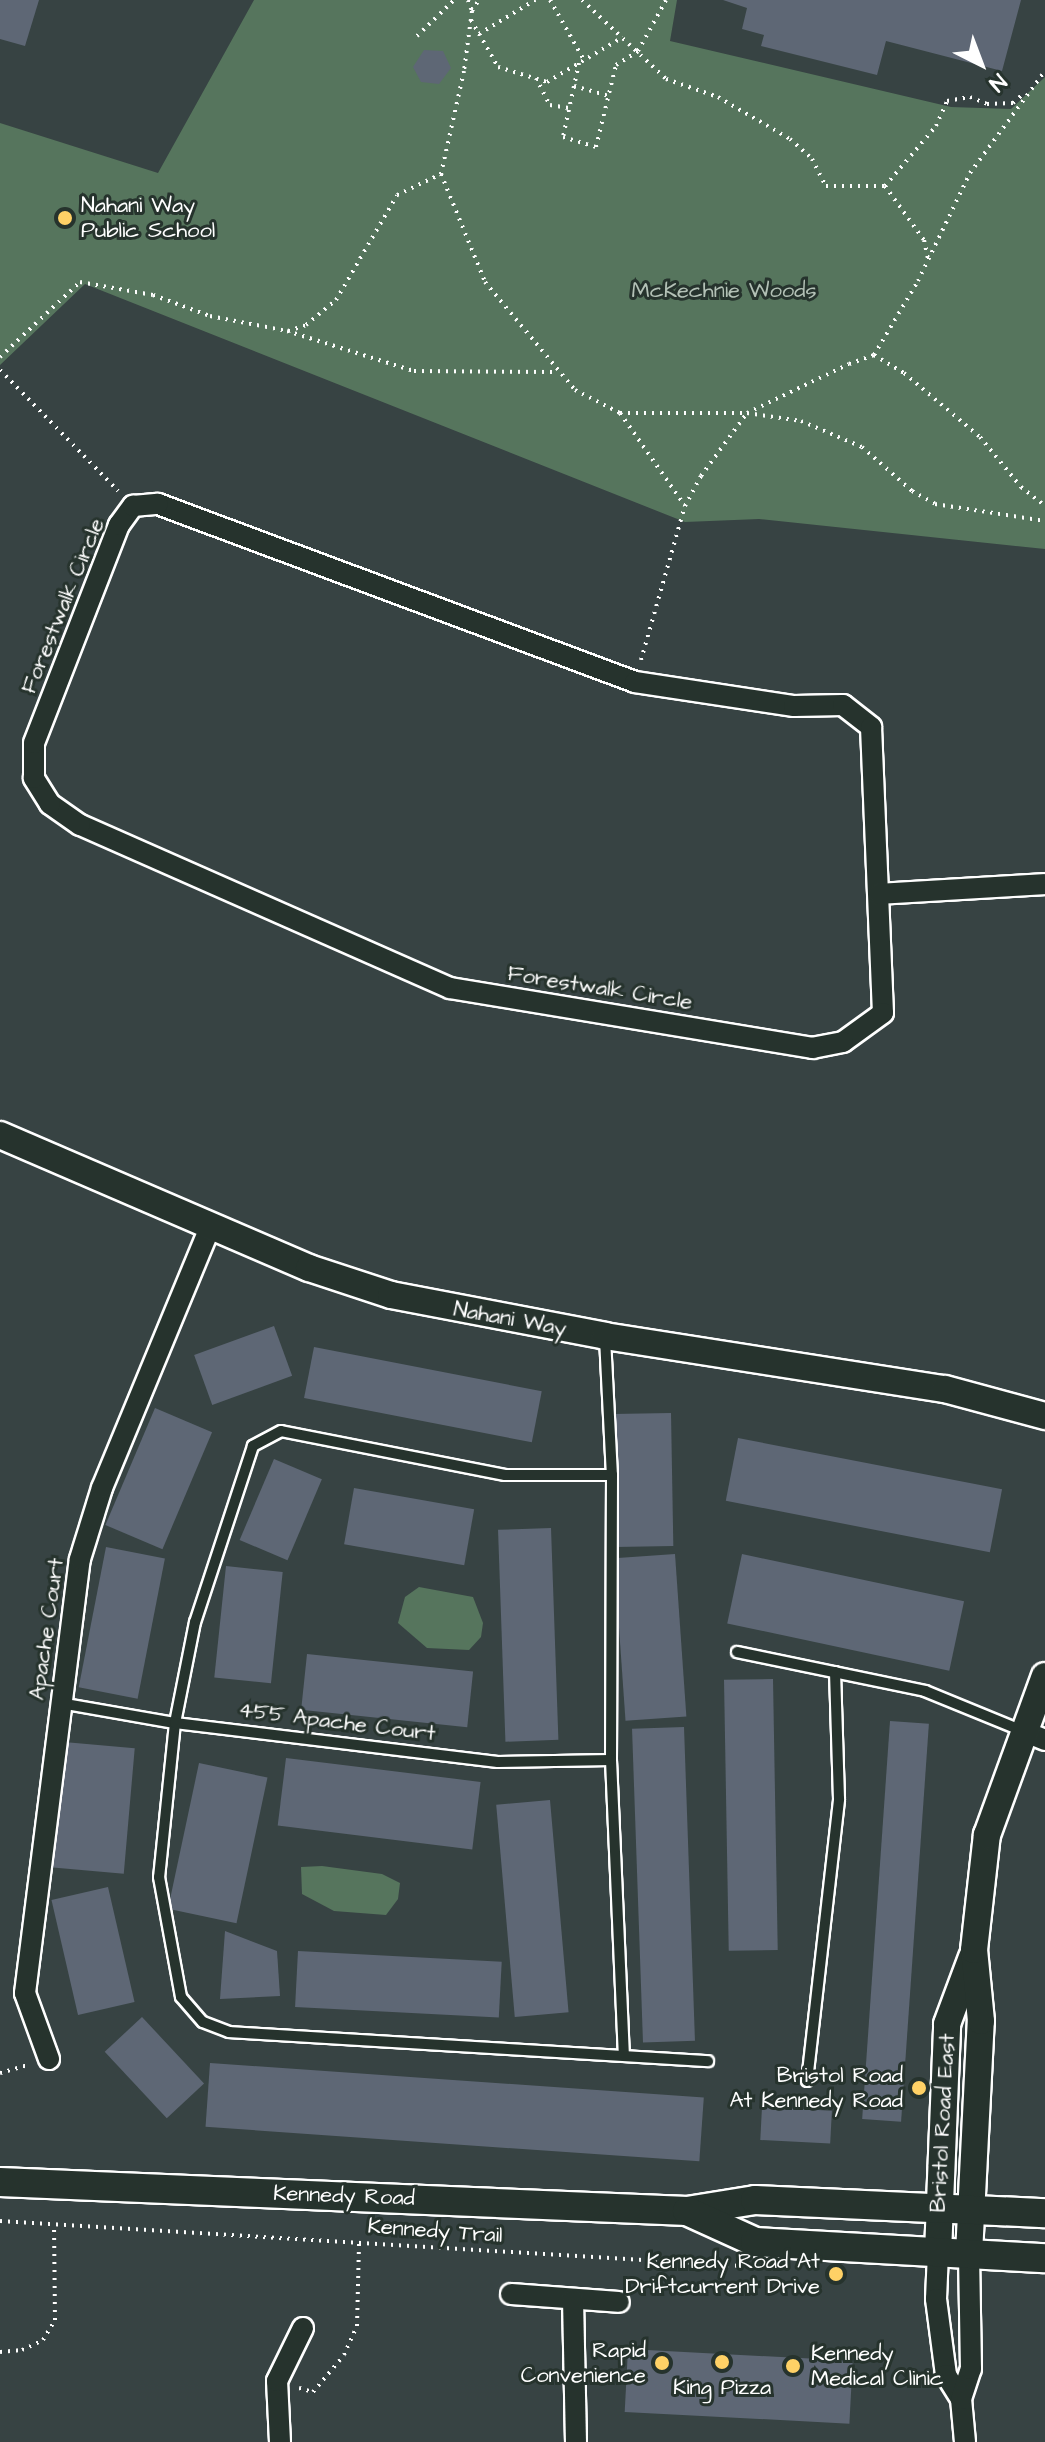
<!DOCTYPE html>
<style>
body{margin:0}
#map{position:relative;width:1045px;height:2442px;overflow:hidden;background:#374343;font-family:"Architects Daughter",sans-serif}
div>[style]{position:absolute}
.green>*{inset:0;background:#56755d}
.building>*{inset:0;background:#5e6775;transform-origin:0 0}
.path>*{height:4px;margin-top:-2px;transform-origin:0;background:repeating-linear-gradient(90deg,#fff 0 2px,transparent 0 8px)}
.roads{filter:drop-shadow(2px 0 #fff) drop-shadow(-2px 0 #fff) drop-shadow(0 2px #fff) drop-shadow(0 -2px #fff)}
.service>*{height:10px;margin:-5px;padding:0 5px;transform-origin:5px;border-radius:5px;background:#26332d}
.minor>*{height:20px;margin:-10px;padding:0 10px;transform-origin:10px;border-radius:10px;background:#26332d}
.tertiary>*{height:26px;margin:-13px;padding:0 13px;transform-origin:13px;border-radius:13px;background:#26332d}
.secondary>*{height:28px;margin:-14px;padding:0 14px;transform-origin:14px;border-radius:14px;background:#26332d}
.dots>*{width:22px;height:22px;translate:-50% -50%;box-sizing:border-box;border:4px solid #26332d;border-radius:50%}
span{translate:-50% -50%;white-space:nowrap;text-align:center;line-height:1.15;-webkit-text-stroke:6px #26332d;paint-order:stroke}
.poi-label{font-size:22px;color:#fff}
.left{translate:0 -50%;text-align:left}
.right{translate:-100% -50%;text-align:right}
.park-label{font-size:22px;color:#b3c1b6}
.street-label{font-size:22px;color:#fff}
.north{position:absolute;left:941px;top:24px;width:80px;height:80px;-webkit-text-stroke:6px #26332d;paint-order:stroke;rotate:138deg;font-size:22px;font-weight:700;line-height:32px;text-align:center;color:#fff}
.north::after{content:'';display:block;margin:auto;width:28px;height:36px;background:#fff;clip-path:polygon(50% 0,100% 100%,50% 72%,0 100%)}
</style>
<div id="map">
<div class="green">
<i style="clip-path:polygon(254px 0,677px 0,670px 41px,951px 107px,1011px 109px,1045px 77px,1045px 549px,759px 519px,685px 522px,85px 284px,0 365px,0 123px,158px 173px)"></i>
<i style="clip-path:polygon(419px 1587px,473px 1597px,483px 1623px,481px 1637px,469px 1650px,427px 1648px,398px 1623px,405px 1597px)"></i>
<i style="clip-path:polygon(322px 1866px,382px 1874px,400px 1883px,398px 1899px,386px 1915px,334px 1911px,302px 1894px,301px 1867px)"></i>
</div>
<div class="building">
<i style="clip-path:polygon(0 0,39px 0,25px 46px,0 39px)"></i>
<i style="clip-path:polygon(723px 0,1021px 0,1002px 71px,886px 41px,877px 75px,761px 46px,764px 35px,742px 29px,747px 8px)"></i>
<i style="clip-path:polygon(424px 50px,443px 51px,451px 68px,439px 84px,421px 82px,413px 67px)"></i>
<i style="left:274px;top:1326px;width:53px;height:85px;rotate:70deg"></i>
<i style="left:314px;top:1347px;width:232px;height:52px;rotate:11deg"></i>
<i style="left:155px;top:1408px;width:62px;height:127px;rotate:23deg"></i>
<i style="left:671px;top:1413px;width:133px;height:58px;rotate:89deg"></i>
<i style="left:738px;top:1438px;width:269px;height:64px;rotate:11deg"></i>
<i style="left:274px;top:1459px;width:52px;height:88px;rotate:23deg"></i>
<i style="left:354px;top:1488px;width:122px;height:57px;rotate:10deg"></i>
<i style="left:551px;top:1528px;width:212px;height:53px;rotate:88deg"></i>
<i style="left:106px;top:1547px;width:60px;height:143px;rotate:11deg"></i>
<i style="left:675px;top:1554px;width:163px;height:61px;rotate:86deg"></i>
<i style="left:742px;top:1554px;width:227px;height:71px;rotate:12deg"></i>
<i style="left:226px;top:1566px;width:57px;height:112px;rotate:6deg"></i>
<i style="left:307px;top:1654px;width:167px;height:56px;rotate:6deg"></i>
<i style="left:773px;top:1679px;width:271px;height:49px;rotate:89deg"></i>
<i style="left:890px;top:1721px;width:39px;height:399px;rotate:4deg"></i>
<i style="left:684px;top:1727px;width:314px;height:52px;rotate:88deg"></i>
<i style="left:64px;top:1742px;width:71px;height:126px;rotate:5deg"></i>
<i style="left:286px;top:1758px;width:196px;height:68px;rotate:7deg"></i>
<i style="left:199px;top:1763px;width:70px;height:149px;rotate:12deg"></i>
<i style="left:550px;top:1800px;width:213px;height:54px;rotate:85deg"></i>
<i style="left:108px;top:1887px;width:118px;height:58px;rotate:77deg"></i>
<i style="clip-path:polygon(225px 1931px,277px 1951px,280px 1996px,220px 1999px)"></i>
<i style="left:298px;top:1951px;width:204px;height:56px;rotate:3deg"></i>
<i style="left:142px;top:2017px;width:91px;height:51px;rotate:47deg"></i>
<i style="left:210px;top:2063px;width:495px;height:64px;rotate:4deg"></i>
<i style="left:762px;top:2107px;width:70px;height:33px;rotate:3deg"></i>
<i style="left:628px;top:2349px;width:225px;height:63px;rotate:3deg"></i>
</div>
<div class="path">
<i style="left:468px;top:0;width:12px;rotate:70deg"></i>
<i style="left:472px;top:11px;width:61px;rotate:97.6deg"></i>
<i style="left:464px;top:71px;width:106px;rotate:102.6deg"></i>
<i style="left:441px;top:174px;width:117px;rotate:67.8deg"></i>
<i style="left:485px;top:282px;width:141px;rotate:50.2deg"></i>
<i style="left:575px;top:390px;width:51px;rotate:27.1deg"></i>
<i style="left:620px;top:413px;width:127px"></i>
<i style="left:747px;top:413px;width:55px;rotate:8.4deg"></i>
<i style="left:801px;top:421px;width:66px;rotate:23.1deg"></i>
<i style="left:862px;top:447px;width:67px;rotate:41.3deg"></i>
<i style="left:912px;top:491px;width:26px;rotate:29deg"></i>
<i style="left:935px;top:504px;width:111px;rotate:8.8deg"></i>
<i style="left:550px;top:0;width:69px;rotate:60.5deg"></i>
<i style="left:582px;top:0;width:115px;rotate:43.2deg"></i>
<i style="left:666px;top:79px;width:55px;rotate:19.1deg"></i>
<i style="left:718px;top:97px;width:83px;rotate:30.3deg"></i>
<i style="left:790px;top:139px;width:30px;rotate:42deg"></i>
<i style="left:812px;top:159px;width:30px;rotate:63deg"></i>
<i style="left:826px;top:186px;width:59px"></i>
<i style="left:885px;top:186px;width:67px;rotate:54.2deg"></i>
<i style="left:924px;top:240px;width:19px;rotate:78deg"></i>
<i style="left:472px;top:11px;width:13px;rotate:-58deg"></i>
<i style="left:471px;top:20px;width:54px;rotate:60.1deg"></i>
<i style="left:498px;top:67px;width:51px;rotate:17deg"></i>
<i style="left:547px;top:82px;width:88px;rotate:-30.6deg"></i>
<i style="left:479px;top:34px;width:66px;rotate:-31.3deg"></i>
<i style="left:417px;top:36px;width:52px;rotate:-44.2deg"></i>
<i style="left:579px;top:63px;width:76px;rotate:102.2deg"></i>
<i style="left:563px;top:137px;width:34px;rotate:17deg"></i>
<i style="left:596px;top:147px;width:84px;rotate:-76.3deg"></i>
<i style="left:616px;top:65px;width:26px;rotate:-32deg"></i>
<i style="left:638px;top:51px;width:58px;rotate:-61.2deg"></i>
<i style="left:536px;top:78px;width:30px;rotate:63deg"></i>
<i style="left:550px;top:105px;width:19px;rotate:9deg"></i>
<i style="left:574px;top:86px;width:36px;rotate:16deg"></i>
<i style="left:885px;top:186px;width:79px;rotate:-49.6deg"></i>
<i style="left:936px;top:126px;width:27px;rotate:-66deg"></i>
<i style="left:947px;top:101px;width:23px;rotate:-10deg"></i>
<i style="left:970px;top:97px;width:18px;rotate:22deg"></i>
<i style="left:987px;top:104px;width:26px;rotate:-2deg"></i>
<i style="left:1013px;top:103px;width:12px;rotate:-42deg"></i>
<i style="left:288px;top:331px;width:19px;rotate:-18deg"></i>
<i style="left:306px;top:325px;width:39px;rotate:-40deg"></i>
<i style="left:336px;top:300px;width:121px;rotate:-59.8deg"></i>
<i style="left:397px;top:195px;width:49px;rotate:-25.5deg"></i>
<i style="left:874px;top:355px;width:86px;rotate:-59.3deg"></i>
<i style="left:918px;top:281px;width:120px;rotate:-64.3deg"></i>
<i style="left:970px;top:173px;width:127px;rotate:-53.7deg"></i>
<i style="left:0;top:357px;width:110px;rotate:-43.2deg"></i>
<i style="left:80px;top:282px;width:74px;rotate:10.1deg"></i>
<i style="left:153px;top:295px;width:61px;rotate:20.2deg"></i>
<i style="left:210px;top:316px;width:78px;rotate:11deg"></i>
<i style="left:287px;top:331px;width:133px;rotate:17.5deg"></i>
<i style="left:414px;top:371px;width:142px;rotate:0.4deg"></i>
<i style="left:0;top:370px;width:169px;rotate:45.7deg"></i>
<i style="left:620px;top:413px;width:113px;rotate:55deg"></i>
<i style="left:641px;top:660px;width:160px;rotate:-74.1deg"></i>
<i style="left:685px;top:506px;width:34px;rotate:-62deg"></i>
<i style="left:701px;top:476px;width:78px;rotate:-53.9deg"></i>
<i style="left:747px;top:413px;width:113px;rotate:-25.7deg"></i>
<i style="left:849px;top:364px;width:27px;rotate:-20deg"></i>
<i style="left:874px;top:355px;width:35px;rotate:31deg"></i>
<i style="left:904px;top:373px;width:99px;rotate:40.1deg"></i>
<i style="left:980px;top:437px;width:65px;rotate:50.6deg"></i>
<i style="left:1021px;top:487px;width:31px;rotate:38deg"></i>
<i style="left:0;top:2073px;width:29px;rotate:-16deg"></i>
<i style="left:0;top:2221px;width:743px;rotate:3.47deg"></i>
<i style="left:0;top:2352px;width:22px;rotate:-5deg"></i>
<i style="left:22px;top:2350px;width:23px;rotate:-25deg"></i>
<i style="left:43px;top:2340px;width:23px;rotate:-59deg"></i>
<i style="left:55px;top:2320px;width:96px;rotate:-90.6deg"></i>
<i style="left:299px;top:2388px;width:15px;rotate:16deg"></i>
<i style="left:313px;top:2392px;width:48px;rotate:-50deg"></i>
<i style="left:344px;top:2355px;width:32px;rotate:-66deg"></i>
<i style="left:357px;top:2326px;width:84px;rotate:-88.6deg"></i>
</div>
<div class="roads">
<div class="service">
<i style="left:605px;top:1338px;width:137px;rotate:87.1deg"></i>
<i style="left:612px;top:1475px;width:285px;rotate:90.2deg"></i>
<i style="left:611px;top:1760px;width:293px;rotate:87.5deg"></i>
<i style="left:612px;top:1475px;width:107px;rotate:180deg"></i>
<i style="left:505px;top:1475px;width:228px;rotate:-168.9deg"></i>
<i style="left:281px;top:1431px;width:32px;rotate:152deg"></i>
<i style="left:253px;top:1446px;width:185px;rotate:108.2deg"></i>
<i style="left:195px;top:1622px;width:103px;rotate:101.2deg"></i>
<i style="left:175px;top:1723px;width:155px;rotate:95.9deg"></i>
<i style="left:159px;top:1877px;width:122px;rotate:79.6deg"></i>
<i style="left:181px;top:1997px;width:33px;rotate:49deg"></i>
<i style="left:203px;top:2022px;width:28px;rotate:21deg"></i>
<i style="left:229px;top:2032px;width:480px;rotate:3.5deg"></i>
<i style="left:737px;top:1652px;width:192px;rotate:11.7deg"></i>
<i style="left:925px;top:1691px;width:106px;rotate:22.2deg"></i>
<i style="left:60px;top:1703px;width:117px;rotate:9.9deg"></i>
<i style="left:175px;top:1723px;width:325px;rotate:6.9deg"></i>
<i style="left:498px;top:1762px;width:113px;rotate:-1deg"></i>
<i style="left:807px;top:2081px;width:284px;rotate:-83.5deg"></i>
<i style="left:839px;top:1799px;width:127px;rotate:-91.8deg"></i>
</div>
<div class="minor">
<i style="left:158px;top:504px;width:509px;rotate:20.46deg"></i>
<i style="left:635px;top:682px;width:161px;rotate:8.6deg"></i>
<i style="left:794px;top:706px;width:49px;rotate:-1.2deg"></i>
<i style="left:843px;top:705px;width:36px;rotate:38deg"></i>
<i style="left:871px;top:727px;width:286px;rotate:87.6deg"></i>
<i style="left:883px;top:1013px;width:49px;rotate:144.1deg"></i>
<i style="left:843px;top:1042px;width:31px;rotate:169deg"></i>
<i style="left:813px;top:1048px;width:368px;rotate:-170.6deg"></i>
<i style="left:450px;top:988px;width:404px;rotate:-156.2deg"></i>
<i style="left:80px;top:825px;width:37px;rotate:-145deg"></i>
<i style="left:50px;top:804px;width:31px;rotate:-122deg"></i>
<i style="left:34px;top:778px;width:35px;rotate:-90deg"></i>
<i style="left:34px;top:743px;width:234px;rotate:-68.7deg"></i>
<i style="left:119px;top:525px;width:24px;rotate:-54deg"></i>
<i style="left:133px;top:506px;width:25px;rotate:-5deg"></i>
<i style="left:879px;top:894px;width:166px;rotate:-3.4deg"></i>
<i style="left:1023px;top:1731px;width:24px;rotate:22deg"></i>
<i style="left:49px;top:2059px;width:70px;rotate:-110deg"></i>
<i style="left:25px;top:1993px;width:437px;rotate:-82.8deg"></i>
<i style="left:80px;top:1559px;width:74px;rotate:-72.8deg"></i>
<i style="left:102px;top:1488px;width:285px;rotate:-67.5deg"></i>
<i style="left:938px;top:2253px;width:46px;rotate:92.5deg"></i>
<i style="left:936px;top:2299px;width:77px;rotate:82.5deg"></i>
<i style="left:946px;top:2375px;width:28px;rotate:58deg"></i>
<i style="left:511px;top:2294px;width:108px;rotate:4.2deg"></i>
<i style="left:573px;top:2299px;width:143px;rotate:88.8deg"></i>
<i style="left:280px;top:2442px;width:61px;rotate:-92.8deg"></i>
<i style="left:277px;top:2381px;width:59px;rotate:-63.9deg"></i>
<i style="left:965px;top:2442px;width:43px;rotate:-95.3deg"></i>
<i style="left:961px;top:2399px;width:32px;rotate:-72deg"></i>
<i style="left:971px;top:2369px;width:115px;rotate:-91deg"></i>
</div>
<div class="tertiary">
<i style="left:0;top:1135px;width:336px;rotate:23.3deg"></i>
<i style="left:309px;top:1268px;width:86px;rotate:18.2deg"></i>
<i style="left:391px;top:1295px;width:218px;rotate:10.8deg"></i>
<i style="left:605px;top:1336px;width:344px;rotate:8.9deg"></i>
<i style="left:945px;top:1389px;width:104px;rotate:15.1deg"></i>
<i style="left:938px;top:2253px;width:229px;rotate:-87.7deg"></i>
<i style="left:947px;top:2024px;width:72px;rotate:-69.5deg"></i>
<i style="left:969px;top:2254px;width:233px;rotate:-87.1deg"></i>
<i style="left:981px;top:2021px;width:71px;rotate:-95.6deg"></i>
<i style="left:974px;top:1950px;width:116px;rotate:-83.6deg"></i>
<i style="left:987px;top:1835px;width:169px;rotate:-70deg"></i>
</div>
<div class="secondary">
<i style="left:0;top:2182px;width:688px;rotate:2.42deg"></i>
<i style="left:687px;top:2211px;width:69px;rotate:-9.2deg"></i>
<i style="left:755px;top:2200px;width:290px;rotate:2.6deg"></i>
<i style="left:687px;top:2211px;width:75px;rotate:24.5deg"></i>
<i style="left:755px;top:2242px;width:290px;rotate:3.2deg"></i>
</div>
</div>
<div class="dots">
<i style="left:65px;top:218px;background:#ffd166"></i>
<i style="left:919px;top:2088px;background:#ffd166"></i>
<i style="left:836px;top:2274px;background:#ffd166"></i>
<i style="left:722px;top:2362px;background:#ffd166"></i>
<i style="left:662px;top:2363px;background:#ffd166"></i>
<i style="left:793px;top:2366px;background:#ffd166"></i>
</div>
<div class="poi-label">
<span class="left" style="left:81px;top:218px">Nahani Way<br>Public School</span>
<span class="right" style="left:903px;top:2088px">Bristol Road<br>At Kennedy Road</span>
<span class="right" style="left:820px;top:2274px">Kennedy Road At<br>Driftcurrent Drive</span>
<span class="right" style="left:646px;top:2363px">Rapid<br>Convenience</span>
<span class="left" style="left:811px;top:2366px">Kennedy<br>Medical Clinic</span>
<span style="left:722px;top:2388px">King Pizza</span>
</div>
<div class="park-label">
<span style="left:724px;top:291px">McKechnie Woods</span>
</div>
<div class="street-label">
<span style="left:63px;top:606px;rotate:-68deg">Forestwalk Circle</span>
<span style="left:600px;top:988px;rotate:9deg">Forestwalk Circle</span>
<span style="left:510px;top:1319px;rotate:10deg">Nahani Way</span>
<span style="left:47px;top:1629px;rotate:-82deg">Apache Court</span>
<span style="left:337px;top:1722px;rotate:7deg">455 Apache Court</span>
<span style="left:943px;top:2123px;rotate:-87deg">Bristol Road East</span>
<span style="left:344px;top:2196px;rotate:2deg">Kennedy Road</span>
<span style="left:435px;top:2231px;rotate:4deg">Kennedy Trail</span>
</div>
<div class="north">N</div>
</div>
